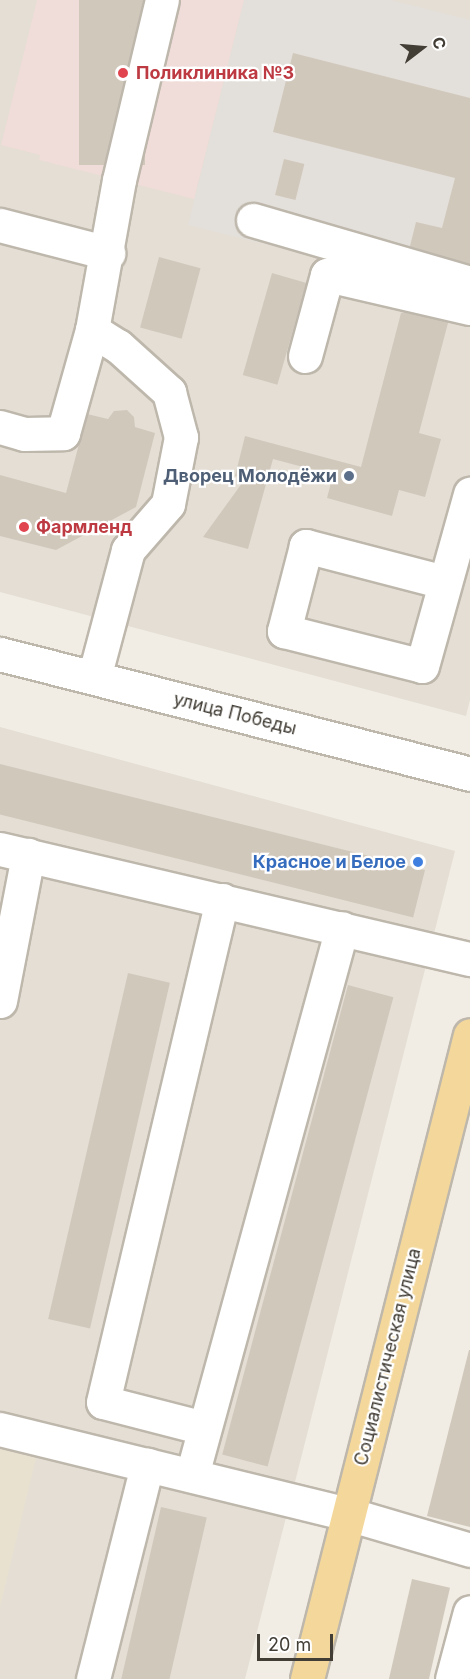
<!DOCTYPE html>
<meta charset="utf-8">
<style>
body{margin:0}
#map{position:relative;width:470px;height:1679px;overflow:hidden;background:#f1ede5;font-family:Inter,sans-serif}
div>[style]{position:absolute}
.residential>*{inset:0;background:#e4ded4}
.industrial>*{inset:0;background:#e3dfda}
.education>*{inset:0;background:#e8e1d0}
.medical>*{inset:0;background:#f0dcd9}
.building>*{inset:0;background:#d1c8bc;transform-origin:0 0}
.roads{filter:drop-shadow(2px 0 #beb7ac) drop-shadow(-2px 0 #beb7ac) drop-shadow(0 2px #beb7ac) drop-shadow(0 -2px #beb7ac)}
.minor>*{height:33px;margin:-16.5px;padding:0 16.5px;transform-origin:16.5px;border-radius:16.5px;background:#fff}
.major>*{height:33px;margin:-16.5px;padding:0 16.5px;transform-origin:16.5px;border-radius:16.5px;background:#f4d89b}
.dots>*{width:16px;height:16px;translate:-50% -50%;box-sizing:border-box;border:3px solid #fff;border-radius:50%}
span{translate:-50% -50%;white-space:nowrap;text-align:center;line-height:1.15;-webkit-text-stroke:4.5px #fff;paint-order:stroke}
.health-label{font-size:18px;color:#be3a42;font-weight:700}
.left{translate:0 -50%;text-align:left}
.service-label{font-size:18px;color:#4e5e75;font-weight:700}
.right{translate:-100% -50%;text-align:right}
.street-label{font-size:18px;color:#423d35}
.shop-label{font-size:18px;color:#366cbe;font-weight:700}
.north{position:absolute;left:392px;top:18px;width:60px;height:60px;-webkit-text-stroke:4px #fff;paint-order:stroke;rotate:74deg;font-size:16px;font-weight:700;line-height:24px;text-align:center;color:#423d35}
.north::after{content:'';display:block;margin:auto;width:21px;height:27px;background:#423d35;clip-path:polygon(50% 0,100% 100%,50% 72%,0 100%)}
.scale{position:absolute;left:257px;top:1634px;width:76px;height:27px;box-sizing:border-box;border:3px solid #423d35;border-top:0;padding-left:8px;font-size:18px;line-height:21px;white-space:nowrap;color:#423d35;-webkit-text-stroke:4px #fff;paint-order:stroke}
</style>
<div id="map">
<div class="residential">
<i style="clip-path:polygon(0 0,470px 0,470px 700px,466px 716px,0 592px)"></i>
<i style="clip-path:polygon(0 727px,455px 851px,245px 1679px,0 1679px)"></i>
</div>
<div class="industrial">
<i style="clip-path:polygon(244px 0,391px 0,470px 20px,470px 296px,188px 225px)"></i>
</div>
<div class="education">
<i style="clip-path:polygon(0 1415px,44px 1425px,0 1607px)"></i>
</div>
<div class="medical">
<i style="clip-path:polygon(37px 0,244px 0,194px 199px,39px 160px,40px 155px,1px 145px)"></i>
</div>
<div class="building">
<i style="left:79px;top:0;width:66px;height:165px"></i>
<i style="clip-path:polygon(293px 53px,470px 98px,470px 270px,408px 254px,416px 222px,442px 228px,455px 178px,273px 132px)"></i>
<i style="left:284px;top:159px;width:21px;height:37px;rotate:14deg"></i>
<i style="left:159px;top:257px;width:43px;height:73px;rotate:15deg"></i>
<i style="left:272px;top:273px;width:36px;height:106px;rotate:16deg"></i>
<i style="clip-path:polygon(453px 304px,419px 433px,441px 439px,425px 497px,399px 490px,392px 516px,327px 498px,333px 475px,273px 459px,248px 549px,203px 537px,245px 479px,235px 476px,245px 436px,361px 467px,401px 313px)"></i>
<i style="clip-path:polygon(127px 410px,134px 417px,135px 427px,155px 433px,136px 507px,56px 550px,0 536px,0 475px,66px 493px,87px 414px,108px 419px,114px 411px)"></i>
<i style="left:0;top:764px;width:438px;height:49px;rotate:14deg"></i>
<i style="left:128px;top:973px;width:43px;height:355px;rotate:13deg"></i>
<i style="left:348px;top:985px;width:47px;height:486px;rotate:15deg"></i>
<i style="clip-path:polygon(469px 1350px,470px 1350px,470px 1527px,427px 1516px)"></i>
<i style="left:161px;top:1507px;width:47px;height:177px;rotate:13deg"></i>
<i style="left:412px;top:1579px;width:39px;height:103px;rotate:13deg"></i>
</div>
<div class="roads">
<div class="minor">
<i style="left:253px;top:220px;width:226px;rotate:16.2deg"></i>
<i style="left:0;top:225px;width:112px;rotate:14.5deg"></i>
<i style="left:92px;top:330px;width:31px;rotate:32deg"></i>
<i style="left:118px;top:346px;width:69px;rotate:42deg"></i>
<i style="left:169px;top:392px;width:47px;rotate:75.1deg"></i>
<i style="left:181px;top:437px;width:68px;rotate:101deg"></i>
<i style="left:168px;top:504px;width:61px;rotate:131deg"></i>
<i style="left:128px;top:550px;width:132px;rotate:104.9deg"></i>
<i style="left:305px;top:356px;width:84px;rotate:-74.8deg"></i>
<i style="left:327px;top:275px;width:147px;rotate:13deg"></i>
<i style="left:0;top:427px;width:25px;rotate:16deg"></i>
<i style="left:24px;top:434px;width:39px;rotate:-1deg"></i>
<i style="left:63px;top:433px;width:107px;rotate:-74.3deg"></i>
<i style="left:92px;top:330px;width:152px;rotate:-79.8deg"></i>
<i style="left:119px;top:180px;width:185px;rotate:-76.6deg"></i>
<i style="left:444px;top:582px;width:143px;rotate:-165.4deg"></i>
<i style="left:306px;top:546px;width:88px;rotate:104.5deg"></i>
<i style="left:284px;top:631px;width:142px;rotate:14.2deg"></i>
<i style="left:422px;top:666px;width:179px;rotate:-74.4deg"></i>
<i style="left:0;top:654px;width:485px;rotate:14.3deg"></i>
<i style="left:0;top:849px;width:483px;rotate:13.2deg"></i>
<i style="left:0;top:1001px;width:149px;rotate:-79.1deg"></i>
<i style="left:204px;top:1428px;width:104px;rotate:-165.6deg"></i>
<i style="left:103px;top:1402px;width:516px;rotate:-76.66deg"></i>
<i style="left:0;top:1429px;width:151px;rotate:13.8deg"></i>
<i style="left:192px;top:1475px;width:567px;rotate:-74.67deg"></i>
<i style="left:93px;top:1679px;width:221px;rotate:-75.8deg"></i>
<i style="left:147px;top:1465px;width:207px;rotate:13.7deg"></i>
<i style="left:348px;top:1514px;width:127px;rotate:16.4deg"></i>
<i style="left:452px;top:1679px;width:69px;rotate:-75deg"></i>
</div>
<div class="major">
<i style="left:307px;top:1679px;width:664px;rotate:-75.8deg"></i>
</div>
</div>
<div class="dots">
<i style="left:123px;top:73px;background:#e0444e"></i>
<i style="left:349px;top:476px;background:#5c6f8a"></i>
<i style="left:24px;top:527px;background:#e0444e"></i>
<i style="left:418px;top:862px;background:#3f7fe0"></i>
</div>
<div class="health-label">
<span class="left" style="left:136px;top:73px">Поликлиника №3</span>
<span class="left" style="left:36px;top:527px">Фармленд</span>
</div>
<div class="service-label">
<span class="right" style="left:337px;top:476px">Дворец Молодёжи</span>
</div>
<div class="street-label">
<span style="left:235px;top:714px;rotate:14deg">улица Победы</span>
<span style="left:388px;top:1357px;rotate:-76deg">Социалистическая улица</span>
</div>
<div class="shop-label">
<span class="right" style="left:406px;top:862px">Красное и Белое</span>
</div>
<div class="north">С</div>
<div class="scale">20 m</div>
</div>
